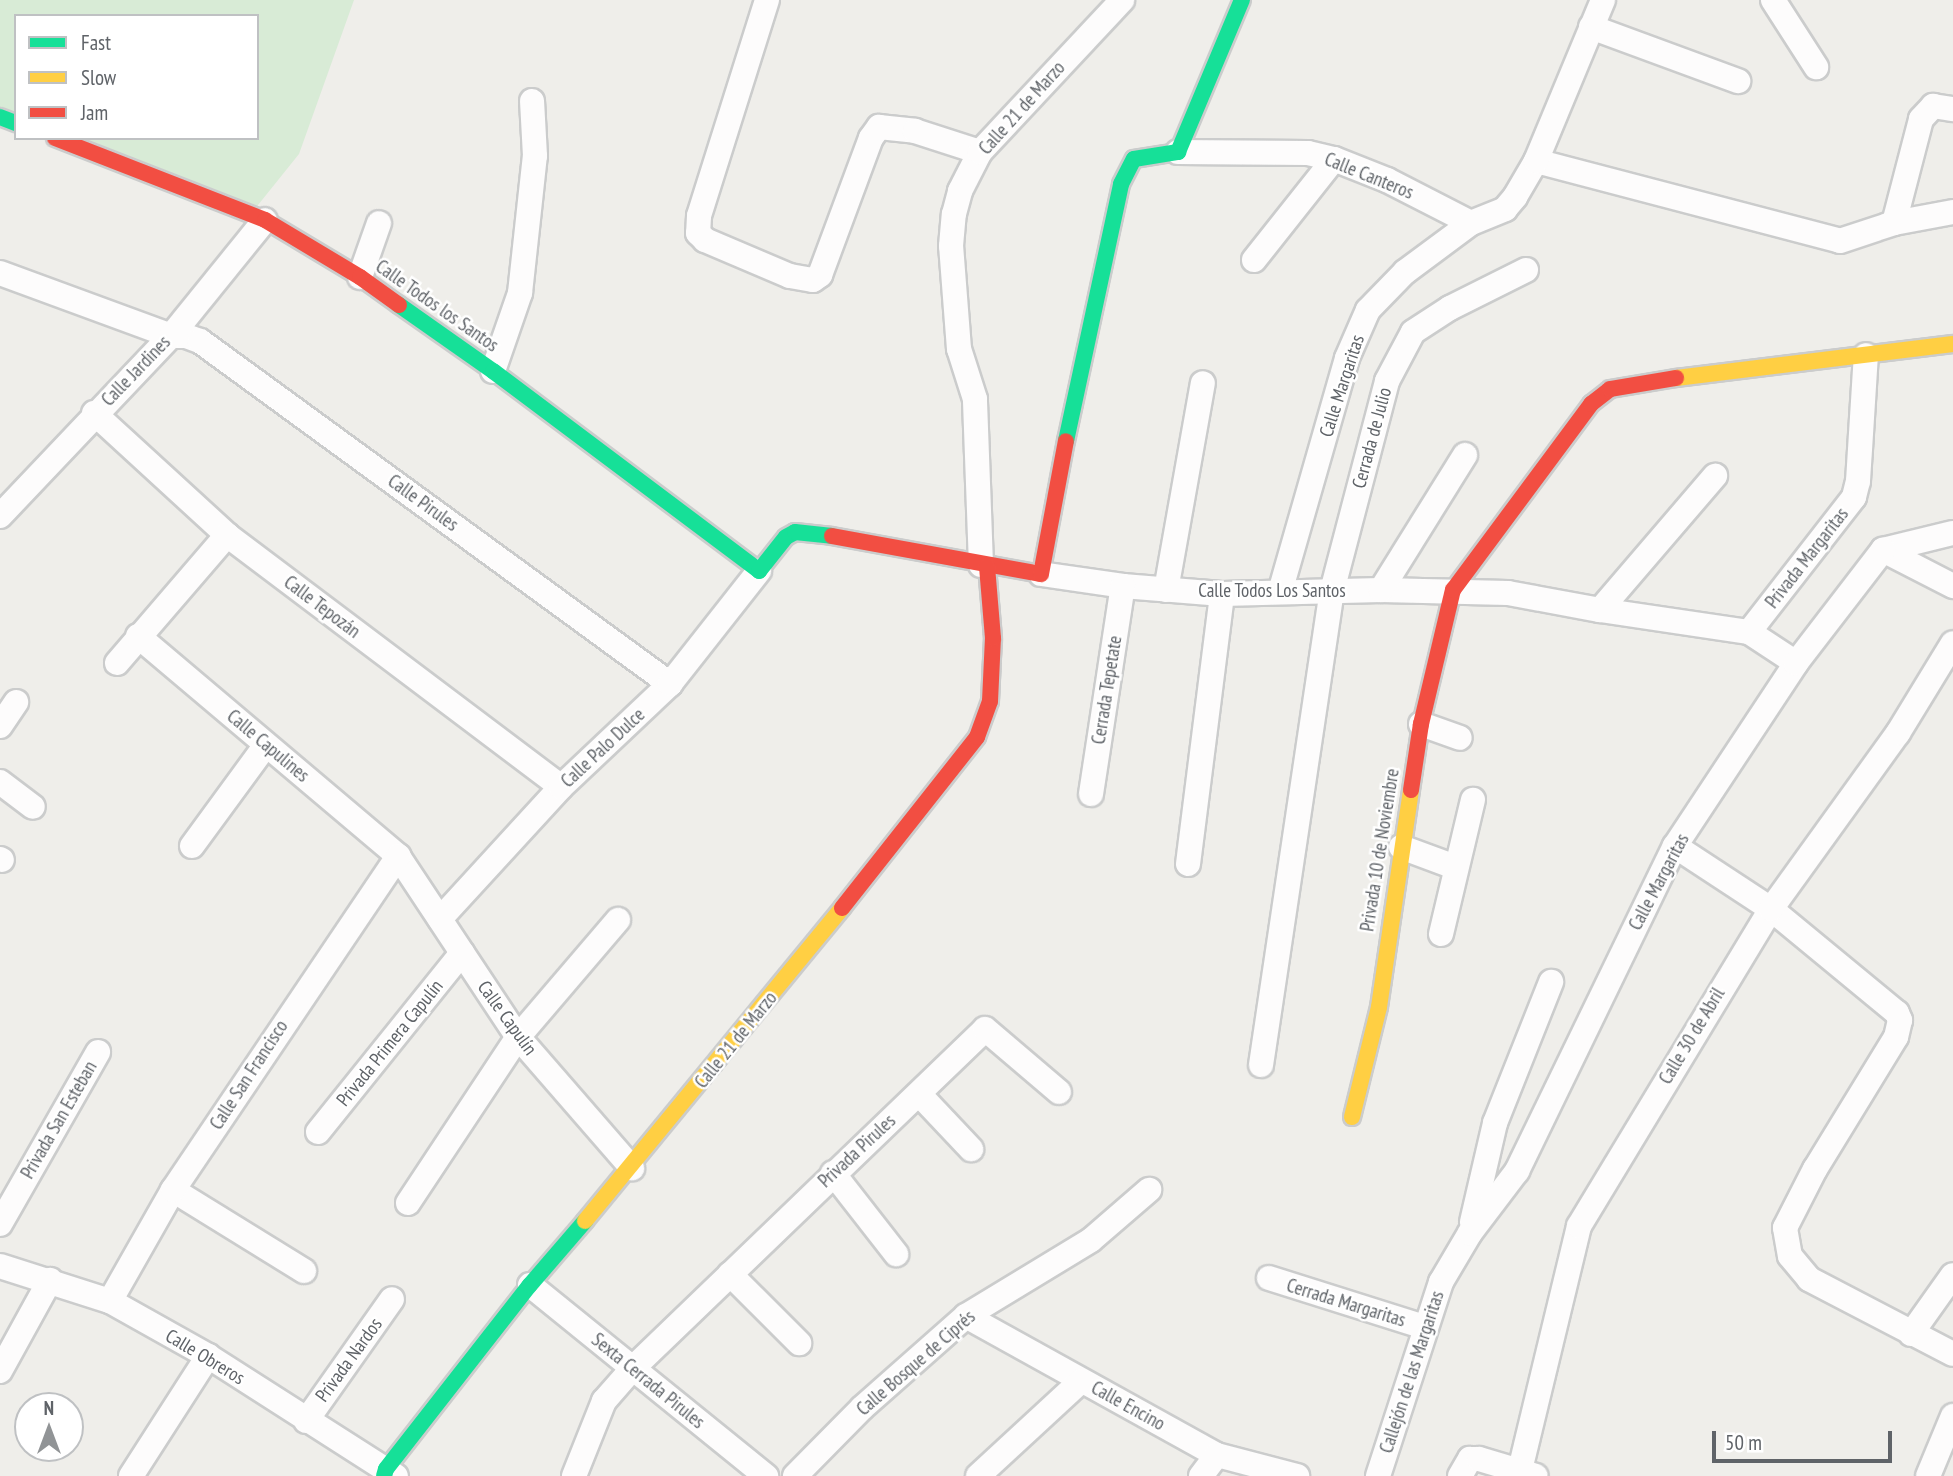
<!DOCTYPE html>
<meta charset="utf-8">
<style>
body{margin:0}
#map{position:relative;width:1953px;height:1476px;overflow:hidden;background:#efeeea;font-family:"PT Sans Narrow",sans-serif}
div>[style]{position:absolute}
.green>*{inset:0;background:#d8ebd6}
.roads{filter:drop-shadow(2px 0 #cbcccc) drop-shadow(-2px 0 #cbcccc) drop-shadow(0 2px #cbcccc) drop-shadow(0 -2px #cbcccc)}
.street>*{height:24px;margin:-12px;padding:0 12px;transform-origin:12px;border-radius:12px;background:#fdfcfc}
.fast>*{height:16px;margin:-8px;padding:0 8px;transform-origin:8px;border-radius:8px;background:#16e098}
.slow>*{height:16px;margin:-8px;padding:0 8px;transform-origin:8px;border-radius:8px;background:#ffcf43}
.jam>*{height:16px;margin:-8px;padding:0 8px;transform-origin:8px;border-radius:8px;background:#f24e42}
span{translate:-50% -50%;white-space:nowrap;text-align:center;line-height:1.15;-webkit-text-stroke:5px #fff;paint-order:stroke}
.street-label{font-size:19px;color:#5f6368}
.legend{position:absolute;left:14px;top:14px;width:245px;height:126px;box-sizing:border-box;background:#fff;border:2px solid #bfc1c3;margin:0;padding:9px 12px;list-style:none;font-size:21px;color:#5f6368}
.legend li{display:flex;align-items:center;gap:14px;height:35px}
.legend b{width:35px;border:2px solid #bfc1c3}
.north{position:absolute;left:14px;top:1392px;width:70px;height:70px;box-sizing:border-box;background:#fff;border:2px solid #bfc1c3;border-radius:50%;rotate:0deg;font-size:19px;font-weight:700;line-height:28px;text-align:center;color:#5f6368}
.north::after{content:'';display:block;margin:auto;width:24px;height:32px;background:#919496;clip-path:polygon(50% 0,100% 100%,50% 72%,0 100%)}
.scale{position:absolute;left:1712px;top:1431px;width:180px;height:32px;box-sizing:border-box;border:4px solid #5f6368;border-top:0;padding-left:9px;font-size:21px;line-height:24px;white-space:nowrap;color:#5f6368;-webkit-text-stroke:5px #fff;paint-order:stroke}
</style>
<div id="map">
<div class="green">
<i style="clip-path:polygon(0 0,354px 0,299px 154px,254px 210px,70px 138px,257px 138px,257px 16px,16px 16px,16px 117px,0 111px)"></i>
</div>
<div class="roads">
<div class="street">
<i style="left:767px;top:0;width:226px;rotate:107.5deg"></i>
<i style="left:699px;top:216px;width:17px;rotate:93deg"></i>
<i style="left:698px;top:233px;width:10px;rotate:45deg"></i>
<i style="left:705px;top:240px;width:92px;rotate:23deg"></i>
<i style="left:790px;top:276px;width:23px;rotate:10deg"></i>
<i style="left:813px;top:280px;width:9px;rotate:-36deg"></i>
<i style="left:820px;top:275px;width:146px;rotate:-69.6deg"></i>
<i style="left:871px;top:138px;width:14px;rotate:-54deg"></i>
<i style="left:879px;top:127px;width:36px;rotate:6deg"></i>
<i style="left:915px;top:131px;width:68px;rotate:17.9deg"></i>
<i style="left:1773px;top:0;width:80px;rotate:57.3deg"></i>
<i style="left:1591px;top:27px;width:157px;rotate:20.2deg"></i>
<i style="left:1178px;top:152px;width:130px;rotate:0.4deg"></i>
<i style="left:1308px;top:153px;width:27px;rotate:13deg"></i>
<i style="left:1334px;top:159px;width:57px;rotate:21.6deg"></i>
<i style="left:1387px;top:180px;width:94px;rotate:27.1deg"></i>
<i style="left:1536px;top:161px;width:314px;rotate:14.7deg"></i>
<i style="left:1840px;top:241px;width:57px;rotate:-18.4deg"></i>
<i style="left:1894px;top:223px;width:60px;rotate:-10.6deg"></i>
<i style="left:1894px;top:223px;width:107px;rotate:-75.4deg"></i>
<i style="left:1921px;top:119px;width:18px;rotate:-47deg"></i>
<i style="left:1933px;top:106px;width:20px;rotate:9deg"></i>
<i style="left:1254px;top:260px;width:129px;rotate:-51.6deg"></i>
<i style="left:0;top:273px;width:182px;rotate:20.2deg"></i>
<i style="left:171px;top:336px;width:15px"></i>
<i style="left:186px;top:336px;width:15px;rotate:20deg"></i>
<i style="left:200px;top:341px;width:582px;rotate:36.12deg"></i>
<i style="left:360px;top:277px;width:57px;rotate:-70.6deg"></i>
<i style="left:493px;top:371px;width:83px;rotate:-70.9deg"></i>
<i style="left:520px;top:293px;width:138px;rotate:-83.8deg"></i>
<i style="left:535px;top:156px;width:55px;rotate:-93.1deg"></i>
<i style="left:94px;top:413px;width:180px;rotate:42.5deg"></i>
<i style="left:227px;top:535px;width:418px;rotate:37deg"></i>
<i style="left:0;top:516px;width:248px;rotate:-46.5deg"></i>
<i style="left:171px;top:336px;width:149px;rotate:-51deg"></i>
<i style="left:1883px;top:550px;width:79px;rotate:27.2deg"></i>
<i style="left:1883px;top:550px;width:72px;rotate:-13.7deg"></i>
<i style="left:981px;top:565px;width:166px;rotate:-92.1deg"></i>
<i style="left:975px;top:399px;width:52px;rotate:-107.7deg"></i>
<i style="left:959px;top:349px;width:103px;rotate:-94.4deg"></i>
<i style="left:951px;top:246px;width:32px;rotate:-85deg"></i>
<i style="left:954px;top:214px;width:24px;rotate:-75deg"></i>
<i style="left:960px;top:191px;width:44px;rotate:-62.9deg"></i>
<i style="left:980px;top:152px;width:208px;rotate:-46.9deg"></i>
<i style="left:1041px;top:574px;width:83px;rotate:8.3deg"></i>
<i style="left:1123px;top:586px;width:99px;rotate:4.6deg"></i>
<i style="left:1222px;top:594px;width:159px;rotate:-1.4deg"></i>
<i style="left:1381px;top:590px;width:127px;rotate:1.4deg"></i>
<i style="left:1508px;top:593px;width:94px;rotate:10.5deg"></i>
<i style="left:1600px;top:610px;width:151px;rotate:8.4deg"></i>
<i style="left:1749px;top:632px;width:56px;rotate:33.4deg"></i>
<i style="left:1166px;top:590px;width:210px;rotate:-79.9deg"></i>
<i style="left:1381px;top:590px;width:159px;rotate:-58.1deg"></i>
<i style="left:1280px;top:592px;width:243px;rotate:-74deg"></i>
<i style="left:1347px;top:358px;width:52px;rotate:-66.4deg"></i>
<i style="left:1368px;top:310px;width:53px;rotate:-45.8deg"></i>
<i style="left:1405px;top:272px;width:82px;rotate:-36.6deg"></i>
<i style="left:1471px;top:223px;width:37px;rotate:-22deg"></i>
<i style="left:1505px;top:209px;width:16px;rotate:-50deg"></i>
<i style="left:1515px;top:197px;width:42px;rotate:-59.7deg"></i>
<i style="left:1536px;top:161px;width:174px;rotate:-67.4deg"></i>
<i style="left:1600px;top:610px;width:177px;rotate:-49.4deg"></i>
<i style="left:1749px;top:632px;width:171px;rotate:-52.1deg"></i>
<i style="left:1854px;top:497px;width:16px;rotate:-76deg"></i>
<i style="left:1858px;top:481px;width:126px;rotate:-86.4deg"></i>
<i style="left:138px;top:636px;width:341px;rotate:40.2deg"></i>
<i style="left:398px;top:856px;width:217px;rotate:56.5deg"></i>
<i style="left:518px;top:1037px;width:174px;rotate:49deg"></i>
<i style="left:117px;top:663px;width:169px;rotate:-49.3deg"></i>
<i style="left:1421px;top:724px;width:41px;rotate:19.7deg"></i>
<i style="left:0;top:726px;width:29px;rotate:-56deg"></i>
<i style="left:0;top:782px;width:41px;rotate:37.1deg"></i>
<i style="left:1091px;top:794px;width:210px;rotate:-81.3deg"></i>
<i style="left:192px;top:846px;width:125px;rotate:-53.8deg"></i>
<i style="left:1675px;top:846px;width:115px;rotate:33.3deg"></i>
<i style="left:1771px;top:909px;width:163px;rotate:39.5deg"></i>
<i style="left:1897px;top:1013px;width:8px;rotate:67deg"></i>
<i style="left:1900px;top:1020px;width:17px;rotate:103deg"></i>
<i style="left:1896px;top:1037px;width:155px;rotate:121.5deg"></i>
<i style="left:1815px;top:1169px;width:66px;rotate:117deg"></i>
<i style="left:1785px;top:1228px;width:28px;rotate:80deg"></i>
<i style="left:1790px;top:1256px;width:30px;rotate:50deg"></i>
<i style="left:1809px;top:1279px;width:162px;rotate:27.5deg"></i>
<i style="left:1401px;top:847px;width:58px;rotate:20.3deg"></i>
<i style="left:0;top:859px;width:2px;rotate:27deg"></i>
<i style="left:1188px;top:864px;width:272px;rotate:-82.8deg"></i>
<i style="left:440px;top:919px;width:179px;rotate:-47.5deg"></i>
<i style="left:561px;top:787px;width:150px;rotate:-43.4deg"></i>
<i style="left:670px;top:684px;width:144px;rotate:-51.8deg"></i>
<i style="left:1441px;top:934px;width:138px;rotate:-76.6deg"></i>
<i style="left:1261px;top:1065px;width:479px;rotate:-81.5deg"></i>
<i style="left:1332px;top:591px;width:217px;rotate:-75.3deg"></i>
<i style="left:1387px;top:381px;width:55px;rotate:-62deg"></i>
<i style="left:1413px;top:332px;width:44px;rotate:-33deg"></i>
<i style="left:1450px;top:308px;width:85px;rotate:-26.6deg"></i>
<i style="left:919px;top:1094px;width:76px;rotate:46.6deg"></i>
<i style="left:318px;top:1132px;width:230px;rotate:-51.2deg"></i>
<i style="left:833px;top:1173px;width:103px;rotate:52.1deg"></i>
<i style="left:173px;top:1190px;width:154px;rotate:31.7deg"></i>
<i style="left:408px;top:1203px;width:199px;rotate:-56.5deg"></i>
<i style="left:518px;top:1037px;width:154px;rotate:-49.5deg"></i>
<i style="left:1472px;top:1222px;width:102px;rotate:-76.9deg"></i>
<i style="left:1495px;top:1123px;width:152px;rotate:-68.3deg"></i>
<i style="left:0;top:1224px;width:198px;rotate:-60.3deg"></i>
<i style="left:0;top:1266px;width:115px;rotate:17.7deg"></i>
<i style="left:110px;top:1301px;width:112px;rotate:29.3deg"></i>
<i style="left:208px;top:1356px;width:223px;rotate:32.6deg"></i>
<i style="left:730px;top:1274px;width:98px;rotate:45deg"></i>
<i style="left:1269px;top:1278px;width:163px;rotate:17.5deg"></i>
<i style="left:530px;top:1285px;width:304px;rotate:39deg"></i>
<i style="left:110px;top:1301px;width:128px;rotate:-60.4deg"></i>
<i style="left:173px;top:1190px;width:403px;rotate:-56deg"></i>
<i style="left:966px;top:1316px;width:287px;rotate:29deg"></i>
<i style="left:1217px;top:1455px;width:83px;rotate:14.7deg"></i>
<i style="left:1911px;top:1334px;width:72px;rotate:-54.6deg"></i>
<i style="left:0;top:1371px;width:104px;rotate:-61.2deg"></i>
<i style="left:306px;top:1421px;width:149px;rotate:-54.8deg"></i>
<i style="left:1520px;top:1470px;width:251px;rotate:-76.4deg"></i>
<i style="left:1579px;top:1226px;width:371px;rotate:-58.8deg"></i>
<i style="left:1771px;top:909px;width:217px;rotate:-54.2deg"></i>
<i style="left:1898px;top:733px;width:105px;rotate:-58.6deg"></i>
<i style="left:131px;top:1476px;width:143px;rotate:-57.3deg"></i>
<i style="left:574px;top:1476px;width:81px;rotate:-68.2deg"></i>
<i style="left:604px;top:1401px;width:43px;rotate:-48.8deg"></i>
<i style="left:632px;top:1369px;width:490px;rotate:-43.9deg"></i>
<i style="left:985px;top:1029px;width:97px;rotate:40.4deg"></i>
<i style="left:795px;top:1476px;width:95px;rotate:-45.4deg"></i>
<i style="left:862px;top:1408px;width:139px;rotate:-41.5deg"></i>
<i style="left:966px;top:1316px;width:146px;rotate:-31.3deg"></i>
<i style="left:1091px;top:1240px;width:77px;rotate:-40.8deg"></i>
<i style="left:978px;top:1476px;width:140px;rotate:-42.7deg"></i>
<i style="left:1201px;top:1476px;width:26px;rotate:-53deg"></i>
<i style="left:1378px;top:1476px;width:204px;rotate:-72deg"></i>
<i style="left:1441px;top:1282px;width:57px;rotate:-59.4deg"></i>
<i style="left:1470px;top:1233px;width:78px;rotate:-52.8deg"></i>
<i style="left:1517px;top:1171px;width:361px;rotate:-64.1deg"></i>
<i style="left:1675px;top:846px;width:219px;rotate:-56.5deg"></i>
<i style="left:1796px;top:663px;width:143px;rotate:-52.4deg"></i>
<i style="left:1460px;top:1476px;width:20px;rotate:-60deg"></i>
<i style="left:1470px;top:1459px;width:9px"></i>
<i style="left:1479px;top:1459px;width:59px;rotate:16.6deg"></i>
<i style="left:1928px;top:1476px;width:65px;rotate:-67.4deg"></i>
</div>
<div class="fast">
<i style="left:0;top:117px;width:17px;rotate:21deg"></i>
<i style="left:399px;top:305px;width:115px;rotate:35.1deg"></i>
<i style="left:493px;top:371px;width:333px;rotate:36.9deg"></i>
<i style="left:759px;top:571px;width:43px;rotate:-51.5deg"></i>
<i style="left:786px;top:537px;width:10px;rotate:-29deg"></i>
<i style="left:795px;top:532px;width:37px;rotate:6deg"></i>
<i style="left:1066px;top:441px;width:263px;rotate:-77.9deg"></i>
<i style="left:1121px;top:184px;width:28px;rotate:-63deg"></i>
<i style="left:1134px;top:159px;width:45px;rotate:-9deg"></i>
<i style="left:1178px;top:152px;width:165px;rotate:-67.2deg"></i>
<i style="left:384px;top:1476px;width:7px;rotate:-74deg"></i>
<i style="left:386px;top:1469px;width:234px;rotate:-52deg"></i>
<i style="left:530px;top:1285px;width:84px;rotate:-49.3deg"></i>
</div>
<div class="slow">
<i style="left:1676px;top:378px;width:279px;rotate:-7deg"></i>
<i style="left:1352px;top:1117px;width:113px;rotate:-76.2deg"></i>
<i style="left:1379px;top:1007px;width:219px;rotate:-81.6deg"></i>
<i style="left:585px;top:1221px;width:405px;rotate:-50.6deg"></i>
</div>
<div class="jam">
<i style="left:55px;top:138px;width:225px;rotate:21.3deg"></i>
<i style="left:265px;top:220px;width:111px;rotate:31deg"></i>
<i style="left:360px;top:277px;width:48px;rotate:35.7deg"></i>
<i style="left:832px;top:536px;width:212px;rotate:10.3deg"></i>
<i style="left:1041px;top:574px;width:135px;rotate:-79.4deg"></i>
<i style="left:1411px;top:790px;width:67px;rotate:-81.4deg"></i>
<i style="left:1421px;top:724px;width:138px;rotate:-76.6deg"></i>
<i style="left:1453px;top:590px;width:232px;rotate:-53.4deg"></i>
<i style="left:1591px;top:404px;width:24px;rotate:-38deg"></i>
<i style="left:1610px;top:389px;width:67px;rotate:-9.5deg"></i>
<i style="left:842px;top:908px;width:218px;rotate:-51.7deg"></i>
<i style="left:977px;top:737px;width:38px;rotate:-70deg"></i>
<i style="left:990px;top:701px;width:63px;rotate:-87.3deg"></i>
<i style="left:993px;top:638px;width:72px;rotate:-94.8deg"></i>
</div>
</div>
<div class="street-label">
<span style="left:1022px;top:108px;rotate:-48deg">Calle 21 de Marzo</span>
<span style="left:1369px;top:176px;rotate:22deg">Calle Canteros</span>
<span style="left:437px;top:306px;rotate:35deg">Calle Todos los Santos</span>
<span style="left:136px;top:371px;rotate:-46deg">Calle Jardines</span>
<span style="left:1342px;top:386px;rotate:-72deg">Calle Margaritas</span>
<span style="left:1372px;top:438px;rotate:-75deg">Cerrada de Julio</span>
<span style="left:423px;top:503px;rotate:36deg">Calle Pirules</span>
<span style="left:1807px;top:558px;rotate:-52deg">Privada Margaritas</span>
<span style="left:1272px;top:591px">Calle Todos Los Santos</span>
<span style="left:322px;top:607px;rotate:37deg">Calle Tepozán</span>
<span style="left:1107px;top:690px;rotate:-81deg">Cerrada Tepetate</span>
<span style="left:268px;top:746px;rotate:40deg">Calle Capulines</span>
<span style="left:603px;top:748px;rotate:-43deg">Calle Palo Dulce</span>
<span style="left:1380px;top:850px;rotate:-81deg">Privada 10 de Noviembre</span>
<span style="left:1659px;top:882px;rotate:-62deg">Calle Margaritas</span>
<span style="left:507px;top:1018px;rotate:54deg">Calle Capulín</span>
<span style="left:1692px;top:1036px;rotate:-59deg">Calle 30 de Abril</span>
<span style="left:736px;top:1040px;rotate:-51deg">Calle 21 de Marzo</span>
<span style="left:390px;top:1043px;rotate:-51deg">Privada Primera Capulín</span>
<span style="left:249px;top:1075px;rotate:-57deg">Calle San Francisco</span>
<span style="left:59px;top:1120px;rotate:-60deg">Privada San Esteban</span>
<span style="left:857px;top:1151px;rotate:-43deg">Privada Pirules</span>
<span style="left:1346px;top:1303px;rotate:17deg">Cerrada Margaritas</span>
<span style="left:205px;top:1357px;rotate:31deg">Calle Obreros</span>
<span style="left:349px;top:1360px;rotate:-54deg">Privada Nardos</span>
<span style="left:916px;top:1363px;rotate:-41deg">Calle Bosque de Ciprés</span>
<span style="left:1412px;top:1372px;rotate:-72deg">Callejón de las Margaritas</span>
<span style="left:648px;top:1381px;rotate:39deg">Sexta Cerrada Pirules</span>
<span style="left:1128px;top:1406px;rotate:29deg">Calle Encino</span>
</div>
<ul class="legend">
<li><b style="height:9px;background:#16e098"></b>Fast</li>
<li><b style="height:9px;background:#ffcf43"></b>Slow</li>
<li><b style="height:9px;background:#f24e42"></b>Jam</li>
</ul>
<div class="north">N</div>
<div class="scale">50 m</div>
</div>
